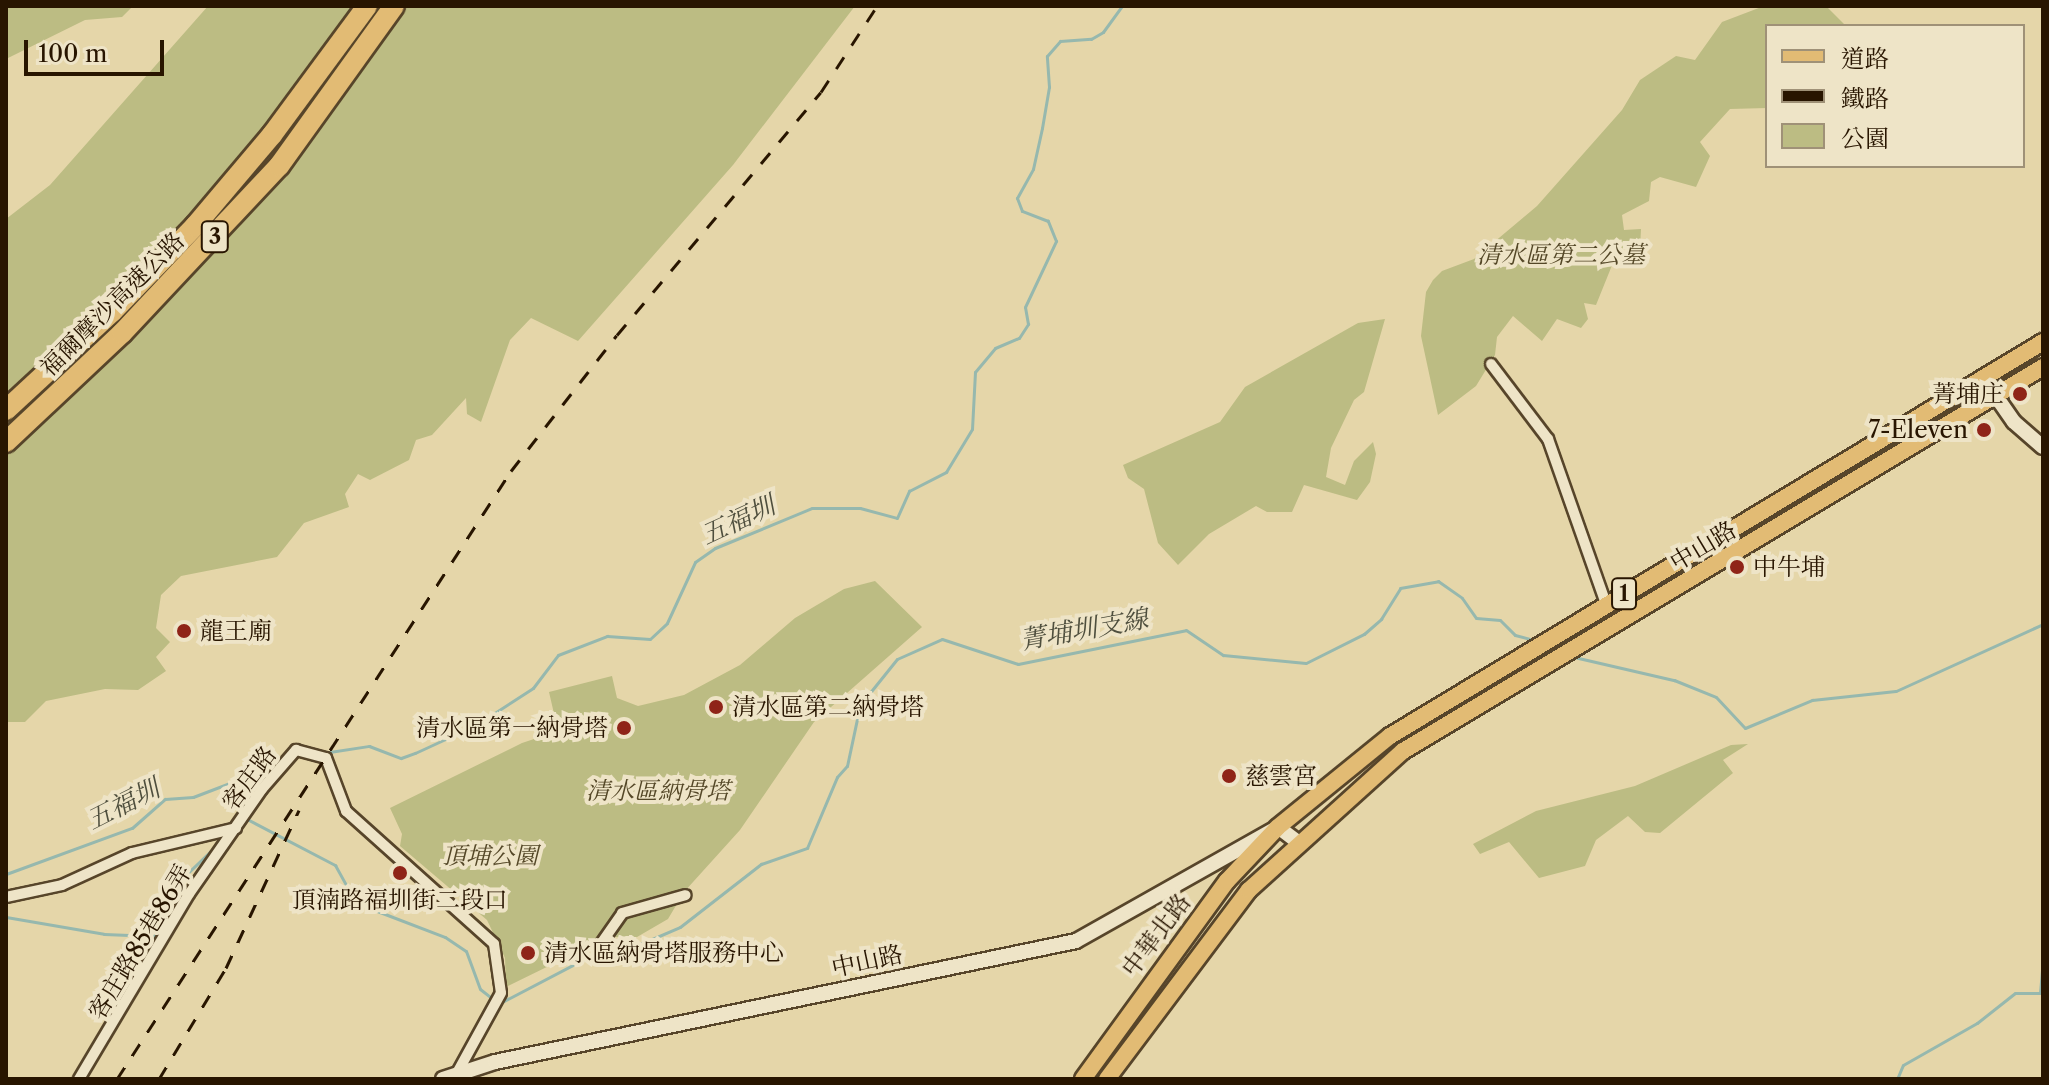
<!DOCTYPE html>
<meta charset="utf-8">
<style>
body{margin:0}
#map{position:relative;width:2049px;height:1085px;overflow:hidden;background:#e5d6a9;font-family:"Libre Caslon Text","Noto Serif TC",serif}
div>[style]{position:absolute}
.green>*{inset:0;background:#bcbc83}
.stream>*{height:3px;margin:-1.5px;padding:0 1.5px;transform-origin:1.5px;border-radius:1.5px;background:#96b8ae}
.roads{filter:drop-shadow(2px 0 #57452a) drop-shadow(-2px 0 #57452a) drop-shadow(0 2px #57452a) drop-shadow(0 -2px #57452a)}
.street>*{height:10px;margin:-5px;padding:0 5px;transform-origin:5px;border-radius:5px;background:#eee4c7}
.secondary>*{height:14px;margin:-7px;padding:0 7px;transform-origin:7px;border-radius:7px;background:#eee4c7}
.primary>*{height:16px;margin:-8px;padding:0 8px;transform-origin:8px;border-radius:8px;background:#e2bb74}
.highway>*{height:20px;margin:-10px;padding:0 10px;transform-origin:10px;border-radius:10px;background:#e2bb74}
.rail>*{height:3px;margin-top:-1.5px;transform-origin:0;background:repeating-linear-gradient(90deg,#281500 0 14px,transparent 0 28px)}
.dots>*{width:22px;height:22px;translate:-50% -50%;box-sizing:border-box;border:4px solid #eee4c7;border-radius:50%}
span{translate:-50% -50%;white-space:nowrap;text-align:center;line-height:1.15;-webkit-text-stroke:8px #eee4c7;paint-order:stroke}
.shield-label span{padding:2px 6px;background:#eee4c7;border:2px solid;border-radius:6px;-webkit-text-stroke-width:0}
.shield-label{font-size:22px;color:#281500;font-weight:700}
.park-label{font-size:24px;color:#544727;font-style:italic}
.street-label{font-size:24px;color:#281500}
.poi-label{font-size:24px;color:#281500}
.right{translate:-100% -50%;text-align:right}
.left{translate:0 -50%;text-align:left}
.water-label{font-size:26px;color:#4e4e3d;font-style:italic}
.frame{position:absolute;inset:0;border:8px solid #281500;pointer-events:none}
.legend{position:absolute;left:1765px;top:24px;width:260px;height:144px;box-sizing:border-box;background:#eee4c7;border:2px solid #9f9177;margin:0;padding:10px 14px;list-style:none;font-size:24px;color:#281500}
.legend li{display:flex;align-items:center;gap:16px;height:40px}
.legend b{width:40px;border:2px solid #9f9177}
.scale{position:absolute;left:24px;top:40px;width:140px;height:36px;box-sizing:border-box;border:4px solid #281500;border-top:0;padding-left:10px;font-size:24px;line-height:28px;white-space:nowrap;color:#281500;-webkit-text-stroke:6px #eee4c7;paint-order:stroke}
</style>
<div id="map">
<div class="green">
<i style="clip-path:polygon(6px 6px,133px 6px,122px 17px,85px 20px,6px 59px)"></i>
<i style="clip-path:polygon(208px 6px,855px 6px,733px 165px,578px 341px,531px 318px,510px 340px,481px 422px,467px 414px,466px 398px,432px 435px,416px 440px,409px 460px,370px 480px,358px 474px,345px 494px,349px 507px,304px 523px,277px 557px,181px 576px,161px 595px,156px 628px,170px 642px,156px 657px,166px 671px,138px 690px,105px 689px,46px 701px,25px 722px,6px 722px,6px 219px,50px 185px)"></i>
<i style="clip-path:polygon(1764px 6px,1826px 6px,1846px 26px,1767px 26px,1767px 108px,1730px 109px,1700px 142px,1710px 156px,1696px 187px,1660px 177px,1651px 182px,1649px 201px,1622px 215px,1624px 230px,1641px 229px,1640px 249px,1619px 248px,1596px 305px,1584px 303px,1588px 319px,1581px 328px,1557px 319px,1542px 341px,1513px 316px,1497px 337px,1495px 355px,1476px 386px,1438px 415px,1421px 336px,1426px 292px,1433px 280px,1442px 271px,1474px 259px,1537px 206px,1622px 110px,1640px 80px,1676px 56px,1695px 60px,1722px 22px)"></i>
<i style="clip-path:polygon(1385px 319px,1364px 392px,1354px 400px,1331px 448px,1326px 477px,1345px 485px,1354px 461px,1373px 442px,1376px 454px,1370px 482px,1357px 500px,1304px 485px,1292px 512px,1267px 512px,1256px 506px,1209px 534px,1178px 565px,1158px 543px,1144px 489px,1128px 478px,1123px 465px,1220px 422px,1245px 387px,1358px 323px)"></i>
<i style="clip-path:polygon(875px 581px,922px 627px,814px 722px,740px 830px,684px 892px,668px 919px,637px 937px,608px 937px,506px 987px,505px 958px,487px 920px,400px 846px,402px 834px,390px 808px,522px 743px,558px 731px,549px 692px,612px 676px,617px 698px,638px 706px,684px 695px,740px 665px,795px 618px,844px 589px)"></i>
<i style="clip-path:polygon(1748px 744px,1723px 760px,1733px 773px,1660px 833px,1645px 832px,1628px 816px,1596px 840px,1585px 866px,1539px 878px,1509px 842px,1480px 854px,1473px 844px,1536px 811px,1635px 786px,1731px 745px)"></i>
</div>
<div class="stream">
<i style="left:1574px;top:657px;width:103px;rotate:13deg"></i>
<i style="left:1674px;top:680px;width:45px;rotate:22deg"></i>
<i style="left:1716px;top:697px;width:42px;rotate:46.9deg"></i>
<i style="left:1745px;top:728px;width:73px;rotate:-22.7deg"></i>
<i style="left:1812px;top:700px;width:84px;rotate:-6.1deg"></i>
<i style="left:1896px;top:691px;width:162px;rotate:-24.5deg"></i>
<i style="left:323px;top:753px;width:47px;rotate:-8.7deg"></i>
<i style="left:369px;top:746px;width:34px;rotate:21deg"></i>
<i style="left:401px;top:758px;width:15px;rotate:-20deg"></i>
<i style="left:415px;top:753px;width:67px;rotate:-24.7deg"></i>
<i style="left:476px;top:725px;width:68px;rotate:-33deg"></i>
<i style="left:533px;top:688px;width:41px;rotate:-52.9deg"></i>
<i style="left:558px;top:655px;width:53px;rotate:-21.2deg"></i>
<i style="left:607px;top:636px;width:43px;rotate:4deg"></i>
<i style="left:650px;top:639px;width:23px;rotate:-43deg"></i>
<i style="left:667px;top:623px;width:67px;rotate:-65.3deg"></i>
<i style="left:695px;top:562px;width:24px;rotate:-35deg"></i>
<i style="left:715px;top:548px;width:105px;rotate:-22.4deg"></i>
<i style="left:812px;top:508px;width:48px"></i>
<i style="left:860px;top:508px;width:38px;rotate:15deg"></i>
<i style="left:897px;top:518px;width:30px;rotate:-66deg"></i>
<i style="left:909px;top:491px;width:42px;rotate:-27.2deg"></i>
<i style="left:946px;top:472px;width:50px;rotate:-58.8deg"></i>
<i style="left:972px;top:429px;width:57px;rotate:-87deg"></i>
<i style="left:975px;top:372px;width:31px;rotate:-50deg"></i>
<i style="left:995px;top:348px;width:26px;rotate:-23deg"></i>
<i style="left:1019px;top:338px;width:17px;rotate:-57deg"></i>
<i style="left:1028px;top:324px;width:17px;rotate:-100deg"></i>
<i style="left:1025px;top:307px;width:73px;rotate:-64.8deg"></i>
<i style="left:1056px;top:241px;width:22px;rotate:-112deg"></i>
<i style="left:1048px;top:221px;width:28px;rotate:-159deg"></i>
<i style="left:1022px;top:211px;width:14px;rotate:-111deg"></i>
<i style="left:1017px;top:198px;width:33px;rotate:-61deg"></i>
<i style="left:1033px;top:169px;width:42px;rotate:-77.6deg"></i>
<i style="left:1042px;top:128px;width:42px;rotate:-80.3deg"></i>
<i style="left:1049px;top:87px;width:31px;rotate:-94deg"></i>
<i style="left:1047px;top:56px;width:20px;rotate:-49deg"></i>
<i style="left:1060px;top:41px;width:31px;rotate:-4deg"></i>
<i style="left:1091px;top:39px;width:14px;rotate:-30deg"></i>
<i style="left:1103px;top:32px;width:32px;rotate:-54deg"></i>
<i style="left:245px;top:818px;width:102px;rotate:27.6deg"></i>
<i style="left:335px;top:865px;width:23px;rotate:61deg"></i>
<i style="left:346px;top:885px;width:28px;rotate:17deg"></i>
<i style="left:373px;top:893px;width:18px;rotate:77deg"></i>
<i style="left:377px;top:911px;width:73px;rotate:20.9deg"></i>
<i style="left:445px;top:937px;width:25px;rotate:34deg"></i>
<i style="left:466px;top:951px;width:40px;rotate:69.8deg"></i>
<i style="left:480px;top:989px;width:16px;rotate:38deg"></i>
<i style="left:6px;top:874px;width:134px;rotate:-20.1deg"></i>
<i style="left:132px;top:828px;width:44px;rotate:-41.3deg"></i>
<i style="left:165px;top:799px;width:28px;rotate:-4deg"></i>
<i style="left:193px;top:797px;width:90px;rotate:-20.9deg"></i>
<i style="left:6px;top:917px;width:99px;rotate:9.8deg"></i>
<i style="left:104px;top:934px;width:50px;rotate:2.3deg"></i>
<i style="left:154px;top:936px;width:17px;rotate:-54deg"></i>
<i style="left:164px;top:922px;width:35px;rotate:-77deg"></i>
<i style="left:172px;top:888px;width:62px;rotate:-43.7deg"></i>
<i style="left:500px;top:1003px;width:125px;rotate:-27.6deg"></i>
<i style="left:611px;top:945px;width:20px;rotate:9deg"></i>
<i style="left:631px;top:948px;width:53px;rotate:-23.2deg"></i>
<i style="left:680px;top:927px;width:103px;rotate:-37.9deg"></i>
<i style="left:761px;top:864px;width:49px;rotate:-19.2deg"></i>
<i style="left:807px;top:848px;width:77px;rotate:-67.1deg"></i>
<i style="left:837px;top:777px;width:15px;rotate:-48deg"></i>
<i style="left:847px;top:766px;width:62px;rotate:-78deg"></i>
<i style="left:860px;top:705px;width:59px;rotate:-51.2deg"></i>
<i style="left:897px;top:659px;width:49px;rotate:-24deg"></i>
<i style="left:942px;top:639px;width:80px;rotate:18.2deg"></i>
<i style="left:1018px;top:664px;width:171px;rotate:-11.4deg"></i>
<i style="left:1186px;top:630px;width:45px;rotate:34deg"></i>
<i style="left:1223px;top:655px;width:83px;rotate:5.5deg"></i>
<i style="left:1306px;top:663px;width:65px;rotate:-26.6deg"></i>
<i style="left:1364px;top:634px;width:23px;rotate:-41deg"></i>
<i style="left:1381px;top:619px;width:36px;rotate:-58deg"></i>
<i style="left:1400px;top:588px;width:39px;rotate:-10deg"></i>
<i style="left:1438px;top:581px;width:29px;rotate:35deg"></i>
<i style="left:1462px;top:598px;width:24px;rotate:55deg"></i>
<i style="left:1476px;top:618px;width:24px;rotate:5deg"></i>
<i style="left:1500px;top:620px;width:21px;rotate:45deg"></i>
<i style="left:1515px;top:635px;width:24px;rotate:15deg"></i>
<i style="left:1897px;top:1079px;width:15px;rotate:-67deg"></i>
<i style="left:1903px;top:1065px;width:85px;rotate:-29.6deg"></i>
<i style="left:1977px;top:1023px;width:48px;rotate:-38.3deg"></i>
<i style="left:2015px;top:993px;width:25px"></i>
<i style="left:2040px;top:993px;width:33px;rotate:-85deg"></i>
</div>
<div class="roads">
<div class="street">
<i style="left:1491px;top:364px;width:94px;rotate:52.8deg"></i>
<i style="left:1548px;top:439px;width:175px;rotate:70.6deg"></i>
<i style="left:6px;top:897px;width:57px;rotate:-12.1deg"></i>
<i style="left:62px;top:885px;width:77px;rotate:-24.6deg"></i>
<i style="left:132px;top:853px;width:107px;rotate:-13.5deg"></i>
<i style="left:600px;top:945px;width:39px;rotate:-55deg"></i>
<i style="left:622px;top:913px;width:66px;rotate:-15.7deg"></i>
<i style="left:79px;top:1079px;width:215px;rotate:-59.3deg"></i>
<i style="left:189px;top:894px;width:128px;rotate:-55.2deg"></i>
<i style="left:262px;top:789px;width:52px;rotate:-48.9deg"></i>
<i style="left:296px;top:750px;width:31px;rotate:15deg"></i>
<i style="left:326px;top:758px;width:57px;rotate:69.3deg"></i>
<i style="left:346px;top:811px;width:199px;rotate:41.9deg"></i>
<i style="left:494px;top:944px;width:49px;rotate:81.9deg"></i>
<i style="left:501px;top:993px;width:91px;rotate:118.8deg"></i>
</div>
<div class="secondary">
<i style="left:1984px;top:379px;width:52px;rotate:55.1deg"></i>
<i style="left:2014px;top:422px;width:38px;rotate:41deg"></i>
<i style="left:443px;top:1079px;width:55px;rotate:-18.1deg"></i>
<i style="left:495px;top:1062px;width:593px;rotate:-11.76deg"></i>
<i style="left:1076px;top:941px;width:232px;rotate:-29.4deg"></i>
<i style="left:1278px;top:827px;width:25px;rotate:37deg"></i>
</div>
<div class="primary">
<i style="left:1083px;top:1079px;width:245px;rotate:-54deg"></i>
<i style="left:1227px;top:881px;width:74px;rotate:-46.6deg"></i>
<i style="left:1278px;top:827px;width:144px;rotate:-39.1deg"></i>
<i style="left:1390px;top:736px;width:763px;rotate:-31.11deg"></i>
<i style="left:1107px;top:1079px;width:236px;rotate:-53.1deg"></i>
<i style="left:1249px;top:890px;width:207px;rotate:-42.1deg"></i>
<i style="left:1403px;top:751px;width:746px;rotate:-30.96deg"></i>
</div>
<div class="highway">
<i style="left:6px;top:410px;width:144px;rotate:-42.8deg"></i>
<i style="left:112px;top:312px;width:120px;rotate:-46deg"></i>
<i style="left:195px;top:226px;width:119px;rotate:-49.8deg"></i>
<i style="left:272px;top:135px;width:160px;rotate:-53.6deg"></i>
<i style="left:6px;top:442px;width:159px;rotate:-43.2deg"></i>
<i style="left:122px;top:333px;width:229px;rotate:-46.8deg"></i>
<i style="left:279px;top:166px;width:197px;rotate:-54.3deg"></i>
</div>
</div>
<div class="rail">
<i style="left:117px;top:1079px;width:724px;rotate:-57.06deg"></i>
<i style="left:511px;top:471px;width:172px;rotate:-52.1deg"></i>
<i style="left:617px;top:335px;width:317px;rotate:-50deg"></i>
<i style="left:821px;top:92px;width:103px;rotate:-56.9deg"></i>
<i style="left:159px;top:1079px;width:130px;rotate:-58.9deg"></i>
<i style="left:226px;top:968px;width:174px;rotate:-65.2deg"></i>
</div>
<div class="dots">
<i style="left:2020px;top:394px;background:#8f2418"></i>
<i style="left:1984px;top:430px;background:#8f2418"></i>
<i style="left:1737px;top:567px;background:#8f2418"></i>
<i style="left:184px;top:631px;background:#8f2418"></i>
<i style="left:716px;top:707px;background:#8f2418"></i>
<i style="left:624px;top:728px;background:#8f2418"></i>
<i style="left:1229px;top:776px;background:#8f2418"></i>
<i style="left:400px;top:873px;background:#8f2418"></i>
<i style="left:528px;top:953px;background:#8f2418"></i>
</div>
<div class="shield-label">
<span style="left:215px;top:237px">3</span>
<span style="left:1624px;top:594px">1</span>
</div>
<div class="park-label">
<span style="left:1561px;top:255px">清水區第二公墓</span>
<span style="left:658px;top:791px">清水區納骨塔</span>
<span style="left:490px;top:856px">頂埔公園</span>
</div>
<div class="street-label">
<span style="left:112px;top:304px;rotate:-45deg">福爾摩沙高速公路</span>
<span style="left:1703px;top:546px;rotate:-31deg">中山路</span>
<span style="left:249px;top:778px;rotate:-53deg">客庄路</span>
<span style="left:1156px;top:935px;rotate:-53deg">中華北路</span>
<span style="left:140px;top:942px;rotate:-59deg">客庄路85巷86弄</span>
<span style="left:867px;top:961px;rotate:-12deg">中山路</span>
</div>
<div class="poi-label">
<span class="right" style="left:2004px;top:394px">菁埔庄</span>
<span class="right" style="left:1968px;top:430px">7-Eleven</span>
<span class="left" style="left:1753px;top:567px">中牛埔</span>
<span class="left" style="left:200px;top:631px">龍王廟</span>
<span class="left" style="left:732px;top:707px">清水區第二納骨塔</span>
<span class="right" style="left:608px;top:728px">清水區第一納骨塔</span>
<span class="left" style="left:1245px;top:776px">慈雲宮</span>
<span style="left:400px;top:900px">頂湳路福圳街二段口</span>
<span class="left" style="left:544px;top:953px">清水區納骨塔服務中心</span>
</div>
<div class="water-label">
<span style="left:738px;top:521px;rotate:-25deg">五福圳</span>
<span style="left:1084px;top:630px;rotate:-10deg">菁埔圳支線</span>
<span style="left:123px;top:805px;rotate:-27deg">五福圳</span>
</div>
<div class="frame"></div>
<ul class="legend">
<li><b style="height:10px;background:#e2bb74"></b>道路</li>
<li><b style="height:10px;background:#281500"></b>鐵路</li>
<li><b style="height:22px;background:#bcbc83"></b>公園</li>
</ul>
<div class="scale">100 m</div>
</div>
